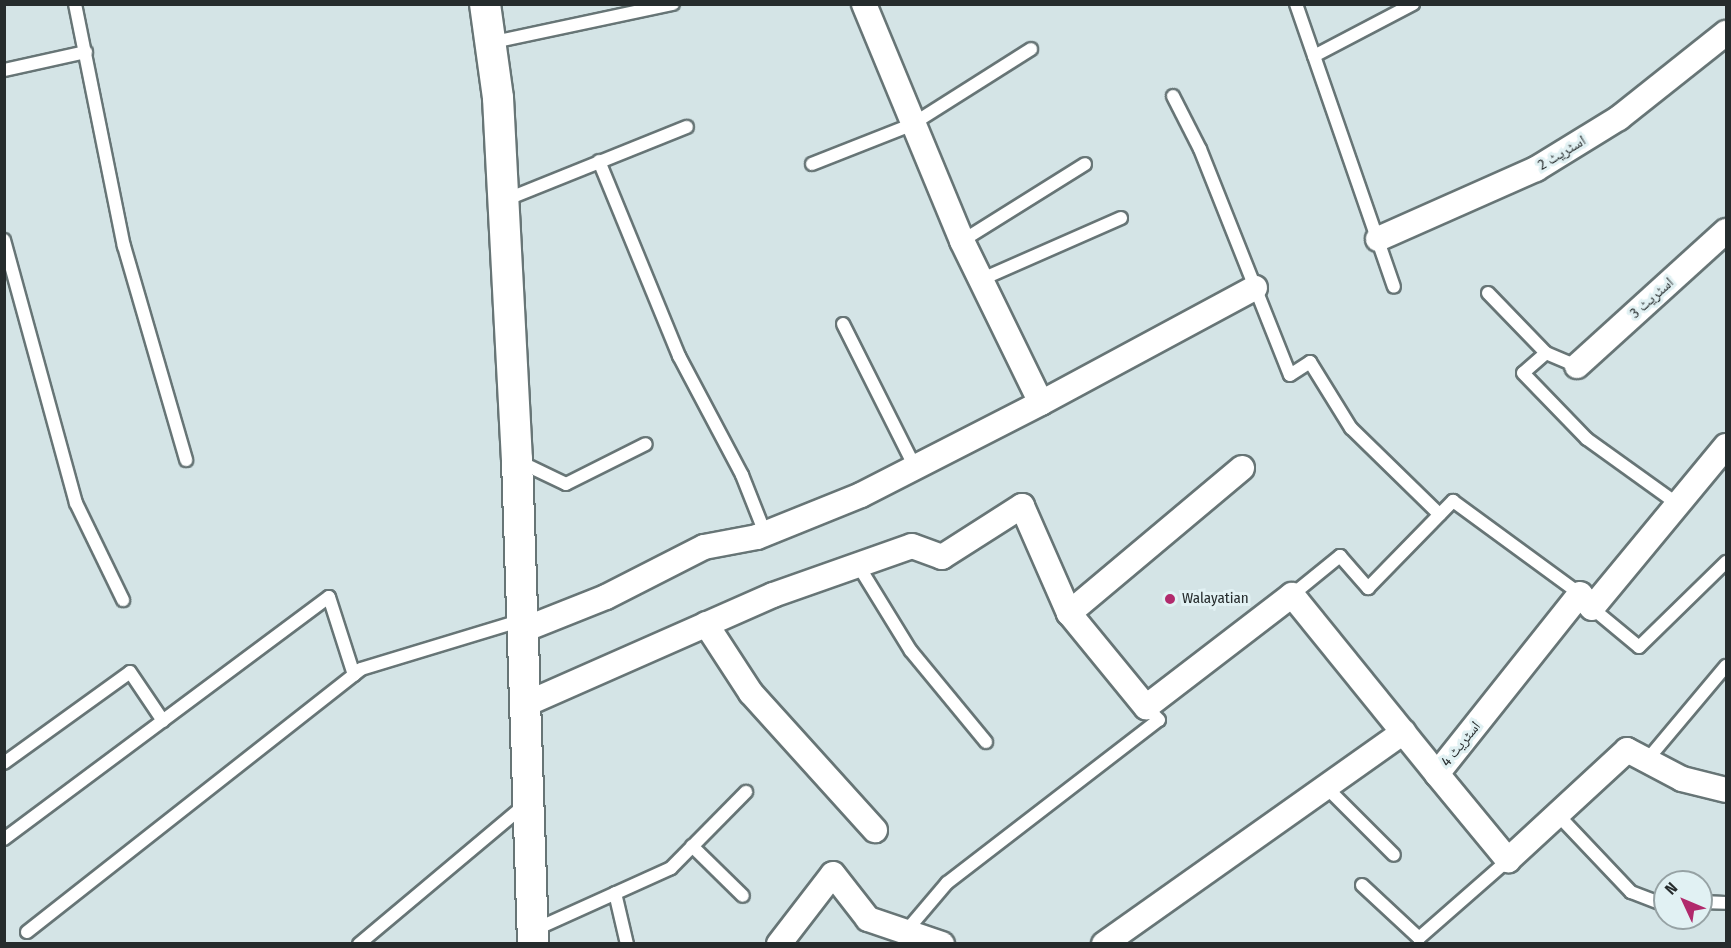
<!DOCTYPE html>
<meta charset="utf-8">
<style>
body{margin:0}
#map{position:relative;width:1731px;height:948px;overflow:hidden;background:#d4e4e6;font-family:"Fira Sans Condensed","Noto Naskh Arabic",sans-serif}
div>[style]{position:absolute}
.roads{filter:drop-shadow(2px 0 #677576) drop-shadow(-2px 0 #677576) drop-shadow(0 2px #677576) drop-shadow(0 -2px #677576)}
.service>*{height:12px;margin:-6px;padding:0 6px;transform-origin:6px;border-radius:6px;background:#fff}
.minor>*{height:24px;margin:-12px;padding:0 12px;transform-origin:12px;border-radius:12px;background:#fff}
.tertiary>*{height:30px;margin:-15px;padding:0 15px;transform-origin:15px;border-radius:15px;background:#fff}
.dots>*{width:16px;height:16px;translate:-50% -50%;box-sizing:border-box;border:3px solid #e1f1f3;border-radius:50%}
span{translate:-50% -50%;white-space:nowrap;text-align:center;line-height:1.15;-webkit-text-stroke:6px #e1f1f3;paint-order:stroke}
.street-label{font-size:15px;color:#262c2d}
.poi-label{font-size:15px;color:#262c2d}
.left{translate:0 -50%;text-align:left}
.frame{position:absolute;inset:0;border:6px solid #262c2d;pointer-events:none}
.north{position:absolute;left:1653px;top:870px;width:60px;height:60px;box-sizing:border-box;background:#e1f1f3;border:2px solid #96a2a4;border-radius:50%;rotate:314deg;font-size:16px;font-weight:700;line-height:24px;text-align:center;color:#262c2d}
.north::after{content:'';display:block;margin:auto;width:21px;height:27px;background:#b12a6c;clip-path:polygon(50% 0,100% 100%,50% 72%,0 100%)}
</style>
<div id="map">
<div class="roads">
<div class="service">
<i style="left:75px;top:4px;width:247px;rotate:78.6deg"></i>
<i style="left:124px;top:246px;width:223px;rotate:73.8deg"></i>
<i style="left:1296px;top:4px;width:299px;rotate:70.9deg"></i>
<i style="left:489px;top:43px;width:188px;rotate:-12deg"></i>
<i style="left:1314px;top:56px;width:112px;rotate:-27.7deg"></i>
<i style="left:4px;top:70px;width:84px;rotate:-12.4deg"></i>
<i style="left:1173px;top:96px;width:59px;rotate:63deg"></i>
<i style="left:1200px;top:149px;width:243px;rotate:68.3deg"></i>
<i style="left:1290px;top:375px;width:24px;rotate:-33deg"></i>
<i style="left:1310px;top:362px;width:78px;rotate:58.2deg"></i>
<i style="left:1351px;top:428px;width:124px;rotate:44.3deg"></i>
<i style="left:599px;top:161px;width:211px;rotate:67.7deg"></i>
<i style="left:679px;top:356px;width:135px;rotate:62.1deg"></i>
<i style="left:742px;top:475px;width:62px;rotate:68.4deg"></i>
<i style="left:812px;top:164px;width:106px;rotate:-21.5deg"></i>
<i style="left:911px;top:125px;width:142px;rotate:-32.3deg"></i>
<i style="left:505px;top:200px;width:196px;rotate:-21.9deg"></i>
<i style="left:4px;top:240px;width:273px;rotate:74.7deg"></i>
<i style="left:76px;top:503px;width:108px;rotate:64.1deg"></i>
<i style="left:962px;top:241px;width:145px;rotate:-32deg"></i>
<i style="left:980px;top:280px;width:154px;rotate:-23.7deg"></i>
<i style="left:1488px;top:293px;width:83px;rotate:46deg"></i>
<i style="left:1546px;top:353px;width:34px;rotate:23deg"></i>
<i style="left:843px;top:324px;width:160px;rotate:63.3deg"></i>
<i style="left:1546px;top:353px;width:30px;rotate:139deg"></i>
<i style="left:1523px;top:373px;width:92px;rotate:45.9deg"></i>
<i style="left:1587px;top:439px;width:110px;rotate:35.7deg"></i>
<i style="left:518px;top:461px;width:53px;rotate:25.6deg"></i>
<i style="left:566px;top:484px;width:89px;rotate:-26.6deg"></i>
<i style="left:858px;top:565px;width:101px;rotate:58.4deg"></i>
<i style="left:911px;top:651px;width:118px;rotate:50.5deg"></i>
<i style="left:1292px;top:595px;width:62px;rotate:-39.1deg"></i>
<i style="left:1340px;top:556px;width:43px;rotate:48.8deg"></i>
<i style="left:1368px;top:588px;width:122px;rotate:-45.7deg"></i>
<i style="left:1453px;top:501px;width:157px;rotate:36.2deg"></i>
<i style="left:1592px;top:608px;width:61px;rotate:39.7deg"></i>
<i style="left:1639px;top:647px;width:122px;rotate:-44.3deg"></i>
<i style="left:1647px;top:760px;width:123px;rotate:-50deg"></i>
<i style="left:4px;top:763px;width:155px;rotate:-35.8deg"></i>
<i style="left:130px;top:672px;width:59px;rotate:56deg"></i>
<i style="left:1328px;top:789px;width:93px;rotate:45deg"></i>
<i style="left:1557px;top:814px;width:108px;rotate:46.5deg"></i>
<i style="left:1631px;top:892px;width:36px;rotate:21deg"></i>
<i style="left:4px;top:839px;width:405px;rotate:-36.7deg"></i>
<i style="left:329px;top:597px;width:82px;rotate:72.2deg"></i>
<i style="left:692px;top:846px;width:71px;rotate:44.4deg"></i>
<i style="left:1362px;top:885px;width:78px;rotate:42.9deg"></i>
<i style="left:1419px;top:938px;width:118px;rotate:-41.2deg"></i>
<i style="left:615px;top:893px;width:52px;rotate:76.8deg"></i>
<i style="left:1701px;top:902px;width:25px;rotate:2deg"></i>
<i style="left:534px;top:930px;width:150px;rotate:-24.3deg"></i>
<i style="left:671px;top:868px;width:107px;rotate:-45.4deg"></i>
<i style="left:907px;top:930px;width:62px;rotate:-49.6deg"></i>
<i style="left:947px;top:883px;width:267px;rotate:-37.6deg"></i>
<i style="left:1159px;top:720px;width:18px;rotate:-135deg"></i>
<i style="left:27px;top:932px;width:425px;rotate:-38.2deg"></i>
<i style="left:361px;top:669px;width:168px;rotate:-16.9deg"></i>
<i style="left:359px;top:944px;width:218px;rotate:-40deg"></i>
</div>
<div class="minor">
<i style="left:864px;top:4px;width:256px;rotate:67.5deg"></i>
<i style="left:962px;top:241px;width:180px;rotate:64deg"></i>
<i style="left:1041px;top:403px;width:243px;rotate:-28.3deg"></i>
<i style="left:1378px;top:239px;width:173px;rotate:-23.9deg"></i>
<i style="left:1536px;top:169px;width:97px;rotate:-31.6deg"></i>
<i style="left:1619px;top:118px;width:137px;rotate:-38.5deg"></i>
<i style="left:1577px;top:366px;width:201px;rotate:-42.2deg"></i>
<i style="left:1726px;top:446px;width:210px;rotate:129.6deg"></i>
<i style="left:1592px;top:608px;width:18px;rotate:-131deg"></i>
<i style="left:1580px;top:594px;width:230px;rotate:128.5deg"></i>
<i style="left:1437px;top:774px;width:112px;rotate:50.5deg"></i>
<i style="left:1508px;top:860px;width:162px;rotate:-42.7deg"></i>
<i style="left:1627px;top:750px;width:62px;rotate:27.8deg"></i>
<i style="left:1682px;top:779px;width:45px;rotate:14deg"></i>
<i style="left:1242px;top:468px;width:226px;rotate:140deg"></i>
<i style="left:1069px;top:613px;width:122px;rotate:50.7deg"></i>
<i style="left:1146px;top:707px;width:184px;rotate:-37.5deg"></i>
<i style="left:1292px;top:595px;width:230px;rotate:51deg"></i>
<i style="left:706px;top:624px;width:82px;rotate:56.9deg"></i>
<i style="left:751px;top:693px;width:185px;rotate:47.9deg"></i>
<i style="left:523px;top:630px;width:89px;rotate:-21.7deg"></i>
<i style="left:606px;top:597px;width:110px;rotate:-27deg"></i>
<i style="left:704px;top:547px;width:54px;rotate:-10.7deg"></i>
<i style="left:757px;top:537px;width:112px;rotate:-22deg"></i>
<i style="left:861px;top:495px;width:202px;rotate:-27.1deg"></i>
<i style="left:526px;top:704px;width:270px;rotate:-23.8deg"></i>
<i style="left:773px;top:595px;width:147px;rotate:-19.4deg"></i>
<i style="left:912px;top:546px;width:32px;rotate:20deg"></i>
<i style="left:942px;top:557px;width:95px;rotate:-32.5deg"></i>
<i style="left:1022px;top:506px;width:117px;rotate:66.3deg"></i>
<i style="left:779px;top:944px;width:88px;rotate:-52.4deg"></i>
<i style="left:833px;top:874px;width:57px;rotate:52.1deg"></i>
<i style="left:868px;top:919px;width:78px;rotate:18.7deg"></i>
<i style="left:1104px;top:944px;width:367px;rotate:-35.3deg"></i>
</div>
<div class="tertiary">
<i style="left:485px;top:4px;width:95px;rotate:82.1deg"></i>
<i style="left:498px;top:98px;width:362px;rotate:87deg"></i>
<i style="left:517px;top:460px;width:484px;rotate:88.1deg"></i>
</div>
</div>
<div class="dots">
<i style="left:1170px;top:599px;background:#b12a6c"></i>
</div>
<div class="street-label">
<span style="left:1562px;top:153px;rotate:-31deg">اسٹریٹ 2</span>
<span style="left:1652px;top:298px;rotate:-42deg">اسٹریٹ 3</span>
<span style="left:1461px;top:744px;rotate:-51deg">اسٹریٹ 4</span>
</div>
<div class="poi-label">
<span class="left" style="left:1182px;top:599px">Walayatian</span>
</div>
<div class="frame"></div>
<div class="north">N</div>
</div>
